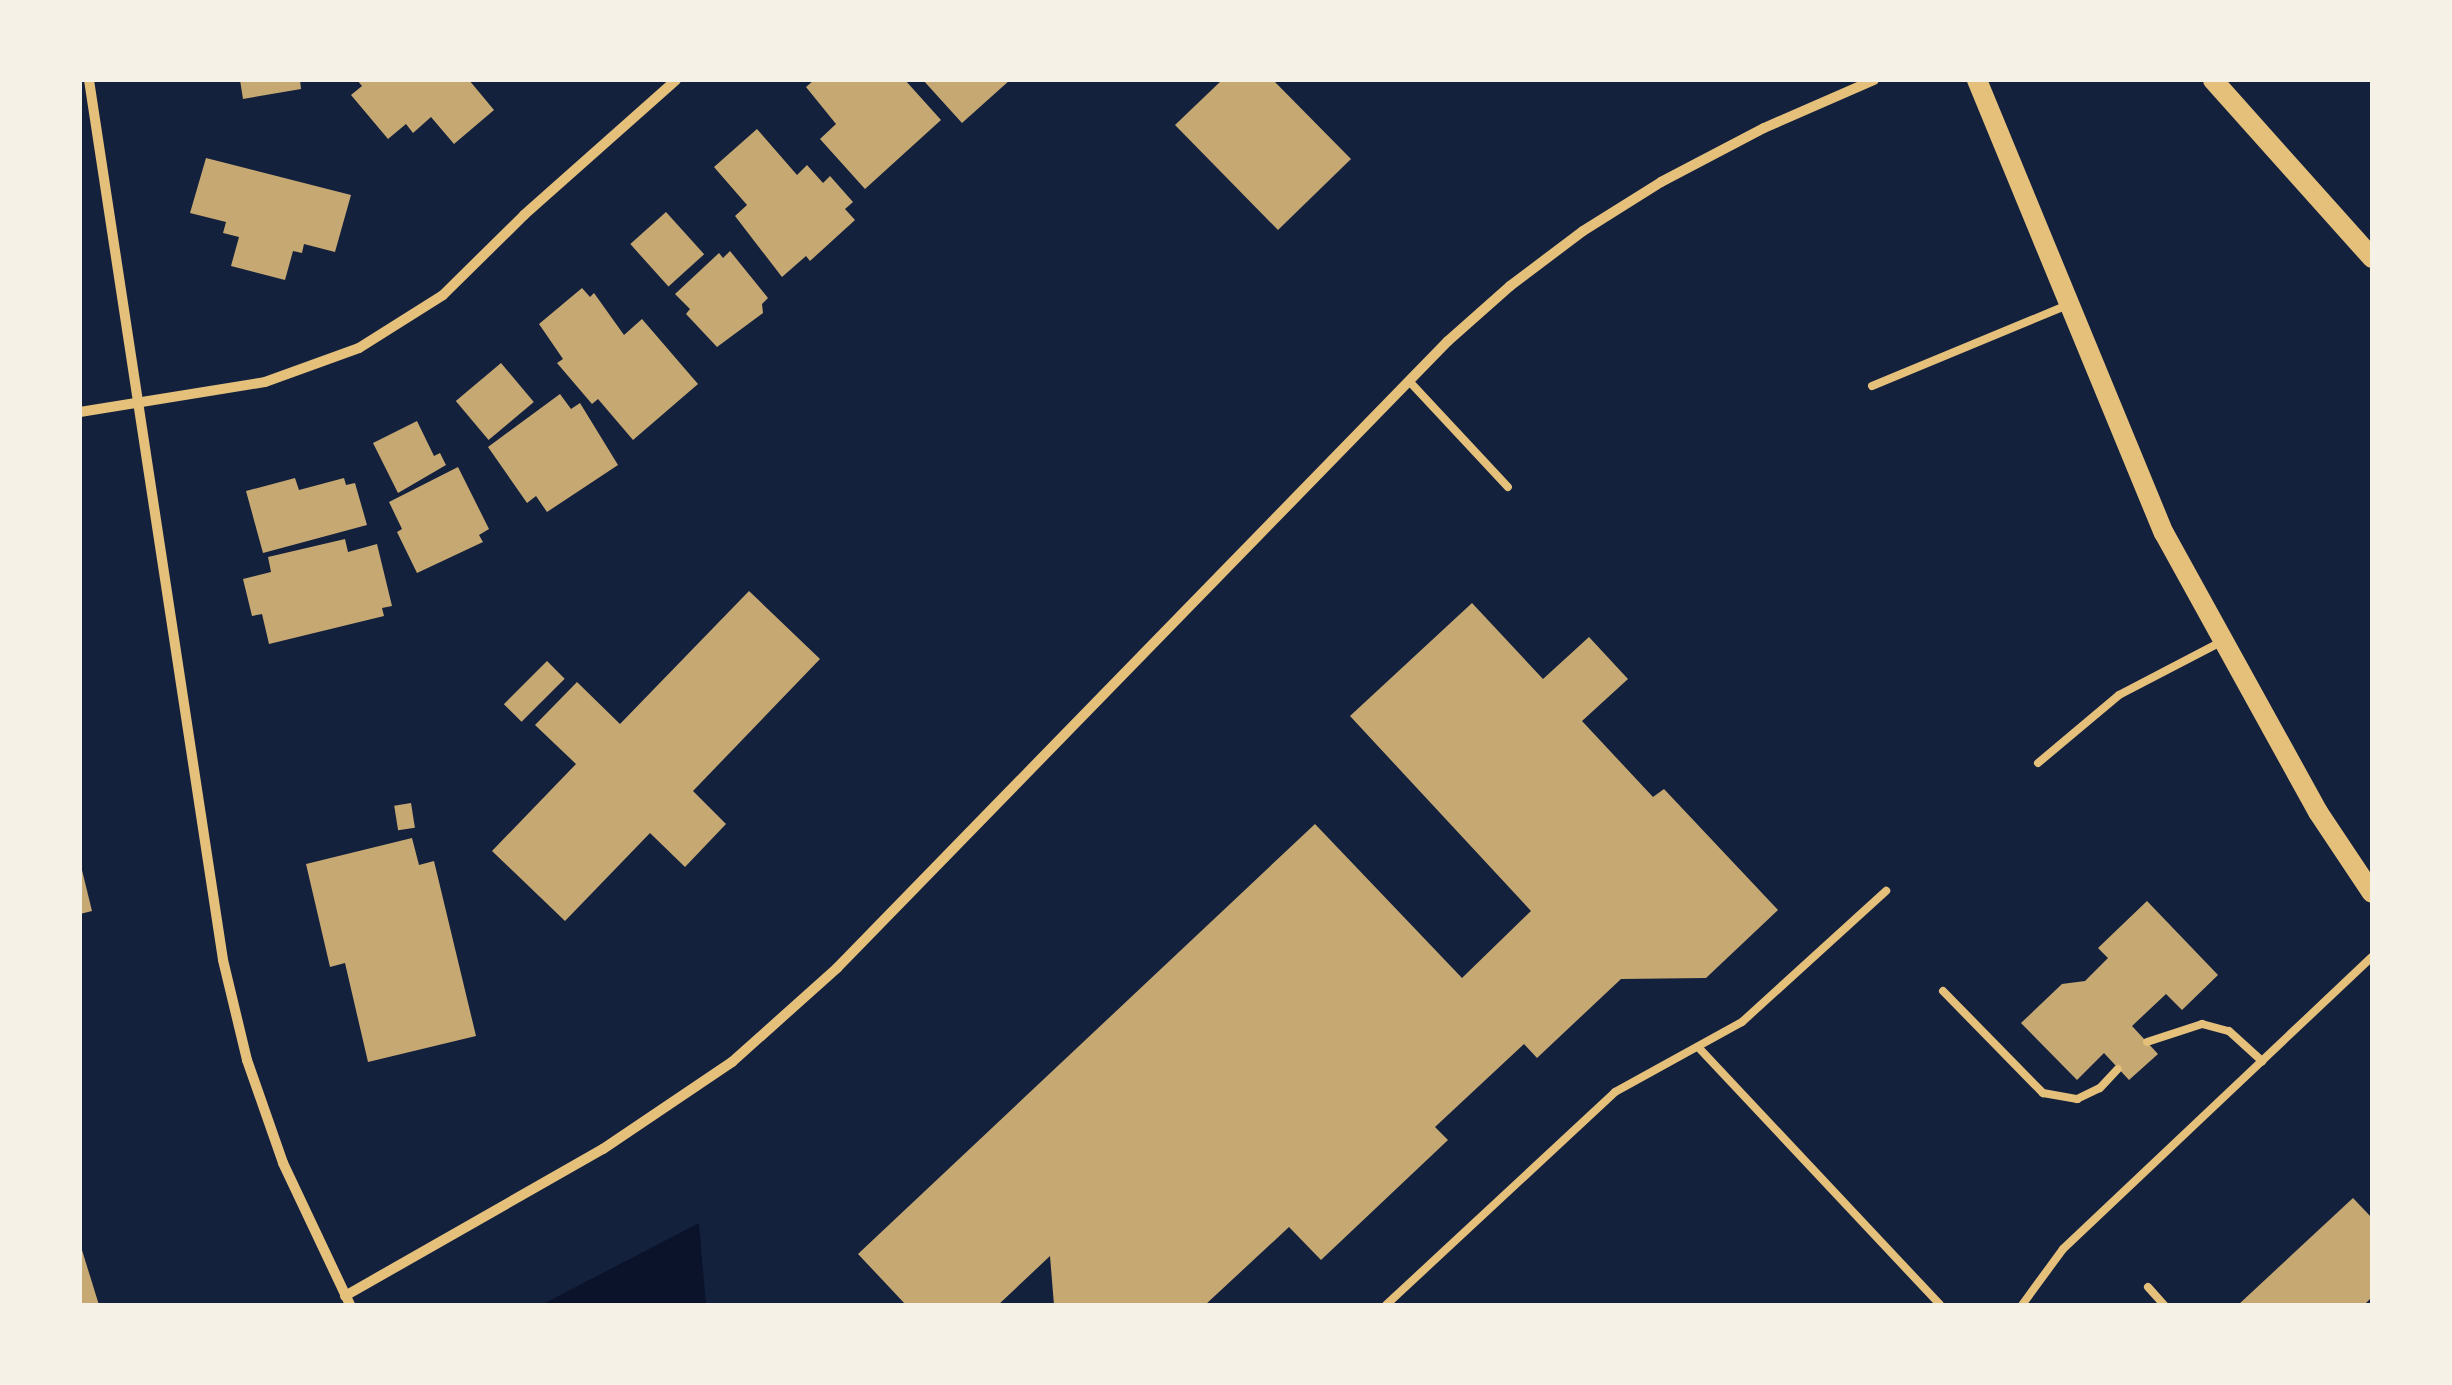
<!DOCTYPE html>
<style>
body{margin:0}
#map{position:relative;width:2452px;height:1385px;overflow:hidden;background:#14213d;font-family:Spectral,serif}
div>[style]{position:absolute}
.water>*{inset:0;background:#0b132b}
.building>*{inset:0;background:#c6a872;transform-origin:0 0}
.service>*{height:8px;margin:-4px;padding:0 4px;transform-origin:4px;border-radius:4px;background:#e5c07b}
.minor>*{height:10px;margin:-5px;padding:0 5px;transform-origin:5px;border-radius:5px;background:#e5c07b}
.secondary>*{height:20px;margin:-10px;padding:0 10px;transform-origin:10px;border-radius:10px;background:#e5c07b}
span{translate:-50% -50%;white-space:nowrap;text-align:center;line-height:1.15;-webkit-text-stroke:10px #f6f1e7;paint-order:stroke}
.frame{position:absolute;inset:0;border:82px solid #f6f1e7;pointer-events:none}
</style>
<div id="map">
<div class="water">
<i style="clip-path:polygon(699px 1223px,706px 1305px,541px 1305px)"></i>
</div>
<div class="building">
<i style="clip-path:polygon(240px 80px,300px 80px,301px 89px,243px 99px)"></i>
<i style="clip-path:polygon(357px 80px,469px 80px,494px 110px,454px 144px,431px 117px,413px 133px,406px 124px,388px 139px,351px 95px,362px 86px)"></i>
<i style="clip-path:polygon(814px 80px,905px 80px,941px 120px,865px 189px,820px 139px,836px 124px,806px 87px)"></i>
<i style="clip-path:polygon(923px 80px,1010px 80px,962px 123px)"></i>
<i style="clip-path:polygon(1222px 80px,1273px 80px,1351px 159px,1278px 230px,1175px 125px)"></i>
<i style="clip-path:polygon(757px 129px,797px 175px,807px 165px,823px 183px,830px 176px,853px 202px,845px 209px,855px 220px,810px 261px,806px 256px,782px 277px,735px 216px,747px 205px,714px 167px)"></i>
<i style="clip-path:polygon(206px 158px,351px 195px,335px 252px,304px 244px,302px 253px,293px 251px,285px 280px,231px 266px,239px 237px,223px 233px,226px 222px,190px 213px)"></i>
<i style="left:666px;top:212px;width:57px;height:48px;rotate:48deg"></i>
<i style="clip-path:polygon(730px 251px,768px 298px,762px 304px,763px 313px,717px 347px,686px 314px,690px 309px,675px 294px,719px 253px,723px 258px)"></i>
<i style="clip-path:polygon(582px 288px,590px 297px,594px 293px,624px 335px,642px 319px,698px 384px,633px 440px,598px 399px,592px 404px,557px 363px,563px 359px,539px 324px)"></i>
<i style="left:501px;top:363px;width:51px;height:59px;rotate:50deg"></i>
<i style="clip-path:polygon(560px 394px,571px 409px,580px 403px,618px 465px,547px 512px,536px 496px,527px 503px,488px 447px)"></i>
<i style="clip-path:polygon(417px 421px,434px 456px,440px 453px,446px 465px,398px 493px,373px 443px)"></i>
<i style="clip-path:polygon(458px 467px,489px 529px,479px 535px,483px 542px,417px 573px,397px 532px,402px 529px,389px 502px)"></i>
<i style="clip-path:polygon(295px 478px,299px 490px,344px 478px,346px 485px,355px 483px,367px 525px,263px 553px,246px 491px)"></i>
<i style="clip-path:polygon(345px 539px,348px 552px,377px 544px,392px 606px,382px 608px,384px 616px,269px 644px,262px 614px,252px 616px,243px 579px,271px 572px,268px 557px)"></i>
<i style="clip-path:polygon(749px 591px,820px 659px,693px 791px,726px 824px,685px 867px,650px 833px,565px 921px,492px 851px,576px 764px,535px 725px,577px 682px,620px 724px)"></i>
<i style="clip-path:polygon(1472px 603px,1543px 679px,1589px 637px,1628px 679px,1582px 721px,1653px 797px,1664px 789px,1778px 910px,1706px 978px,1621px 979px,1537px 1058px,1524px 1044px,1435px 1127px,1448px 1140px,1321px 1260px,1289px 1227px,1205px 1305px,1054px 1305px,1050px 1256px,998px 1305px,906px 1305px,858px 1254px,1315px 824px,1462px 978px,1531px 911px,1350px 716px)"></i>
<i style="left:547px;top:661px;width:25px;height:61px;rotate:45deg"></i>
<i style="left:411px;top:803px;width:25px;height:17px;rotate:81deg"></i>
<i style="clip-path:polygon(412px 838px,419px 865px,434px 861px,476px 1036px,368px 1062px,345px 963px,330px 967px,306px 864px)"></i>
<i style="clip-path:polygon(80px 862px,92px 911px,80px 914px)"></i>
<i style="clip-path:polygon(2147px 901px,2218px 975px,2182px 1010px,2166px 994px,2132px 1026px,2158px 1054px,2129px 1080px,2104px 1053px,2077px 1080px,2021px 1023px,2062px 984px,2085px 981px,2108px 958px,2098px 948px)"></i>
<i style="clip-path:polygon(2353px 1198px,2372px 1218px,2372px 1297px,2364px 1305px,2238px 1305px)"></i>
<i style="clip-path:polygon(81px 1247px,99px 1305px,80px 1305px)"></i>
</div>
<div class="service">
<i style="left:1409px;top:381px;width:145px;rotate:47deg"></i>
<i style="left:1872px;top:386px;width:209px;rotate:-22.5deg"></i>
<i style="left:2038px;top:763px;width:106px;rotate:-40deg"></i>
<i style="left:2119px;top:695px;width:115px;rotate:-27.5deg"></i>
<i style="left:1943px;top:991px;width:143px;rotate:45.6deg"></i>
<i style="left:2043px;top:1093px;width:35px;rotate:10deg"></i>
<i style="left:2077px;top:1099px;width:25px;rotate:-26deg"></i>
<i style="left:2100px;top:1088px;width:26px;rotate:-47deg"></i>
<i style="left:2147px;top:1042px;width:58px;rotate:-18.1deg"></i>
<i style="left:2202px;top:1024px;width:28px;rotate:15deg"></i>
<i style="left:2229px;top:1031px;width:45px;rotate:42.3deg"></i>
<i style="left:1699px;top:1048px;width:352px;rotate:46.8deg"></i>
<i style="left:2148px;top:1287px;width:24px;rotate:48deg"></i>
<i style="left:1386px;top:1305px;width:313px;rotate:-42.9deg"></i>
<i style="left:1615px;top:1092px;width:145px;rotate:-28.9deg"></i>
<i style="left:1742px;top:1022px;width:195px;rotate:-42.3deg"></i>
<i style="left:2022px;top:1305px;width:69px;rotate:-53.8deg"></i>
<i style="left:2063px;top:1249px;width:425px;rotate:-43.4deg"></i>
</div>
<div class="minor">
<i style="left:89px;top:80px;width:890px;rotate:81.34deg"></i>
<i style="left:223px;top:960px;width:103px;rotate:76.5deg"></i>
<i style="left:247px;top:1060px;width:109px;rotate:70.7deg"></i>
<i style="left:283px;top:1163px;width:157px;rotate:64.7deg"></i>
<i style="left:80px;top:412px;width:187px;rotate:-9.2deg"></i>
<i style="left:265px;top:382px;width:100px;rotate:-19.9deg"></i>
<i style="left:359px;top:348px;width:99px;rotate:-32.2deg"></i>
<i style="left:443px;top:295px;width:114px;rotate:-44.6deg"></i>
<i style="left:524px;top:215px;width:203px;rotate:-41.6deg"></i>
<i style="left:345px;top:1296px;width:297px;rotate:-29.7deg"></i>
<i style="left:603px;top:1149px;width:156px;rotate:-34deg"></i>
<i style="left:732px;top:1062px;width:141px;rotate:-41.8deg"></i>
<i style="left:837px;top:968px;width:875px;rotate:-45.74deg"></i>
<i style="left:1448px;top:341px;width:83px;rotate:-41.6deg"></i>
<i style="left:1510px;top:286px;width:91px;rotate:-37deg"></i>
<i style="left:1583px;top:231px;width:92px;rotate:-32.1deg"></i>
<i style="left:1661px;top:182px;width:116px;rotate:-27.7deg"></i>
<i style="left:1764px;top:128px;width:120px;rotate:-23.6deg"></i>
</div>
<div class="secondary">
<i style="left:1977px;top:80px;width:490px;rotate:67.6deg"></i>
<i style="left:2164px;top:533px;width:319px;rotate:61.1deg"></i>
<i style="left:2318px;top:812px;width:97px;rotate:56.3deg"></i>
<i style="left:2213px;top:80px;width:239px;rotate:48.2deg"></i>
</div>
<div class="frame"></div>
</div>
